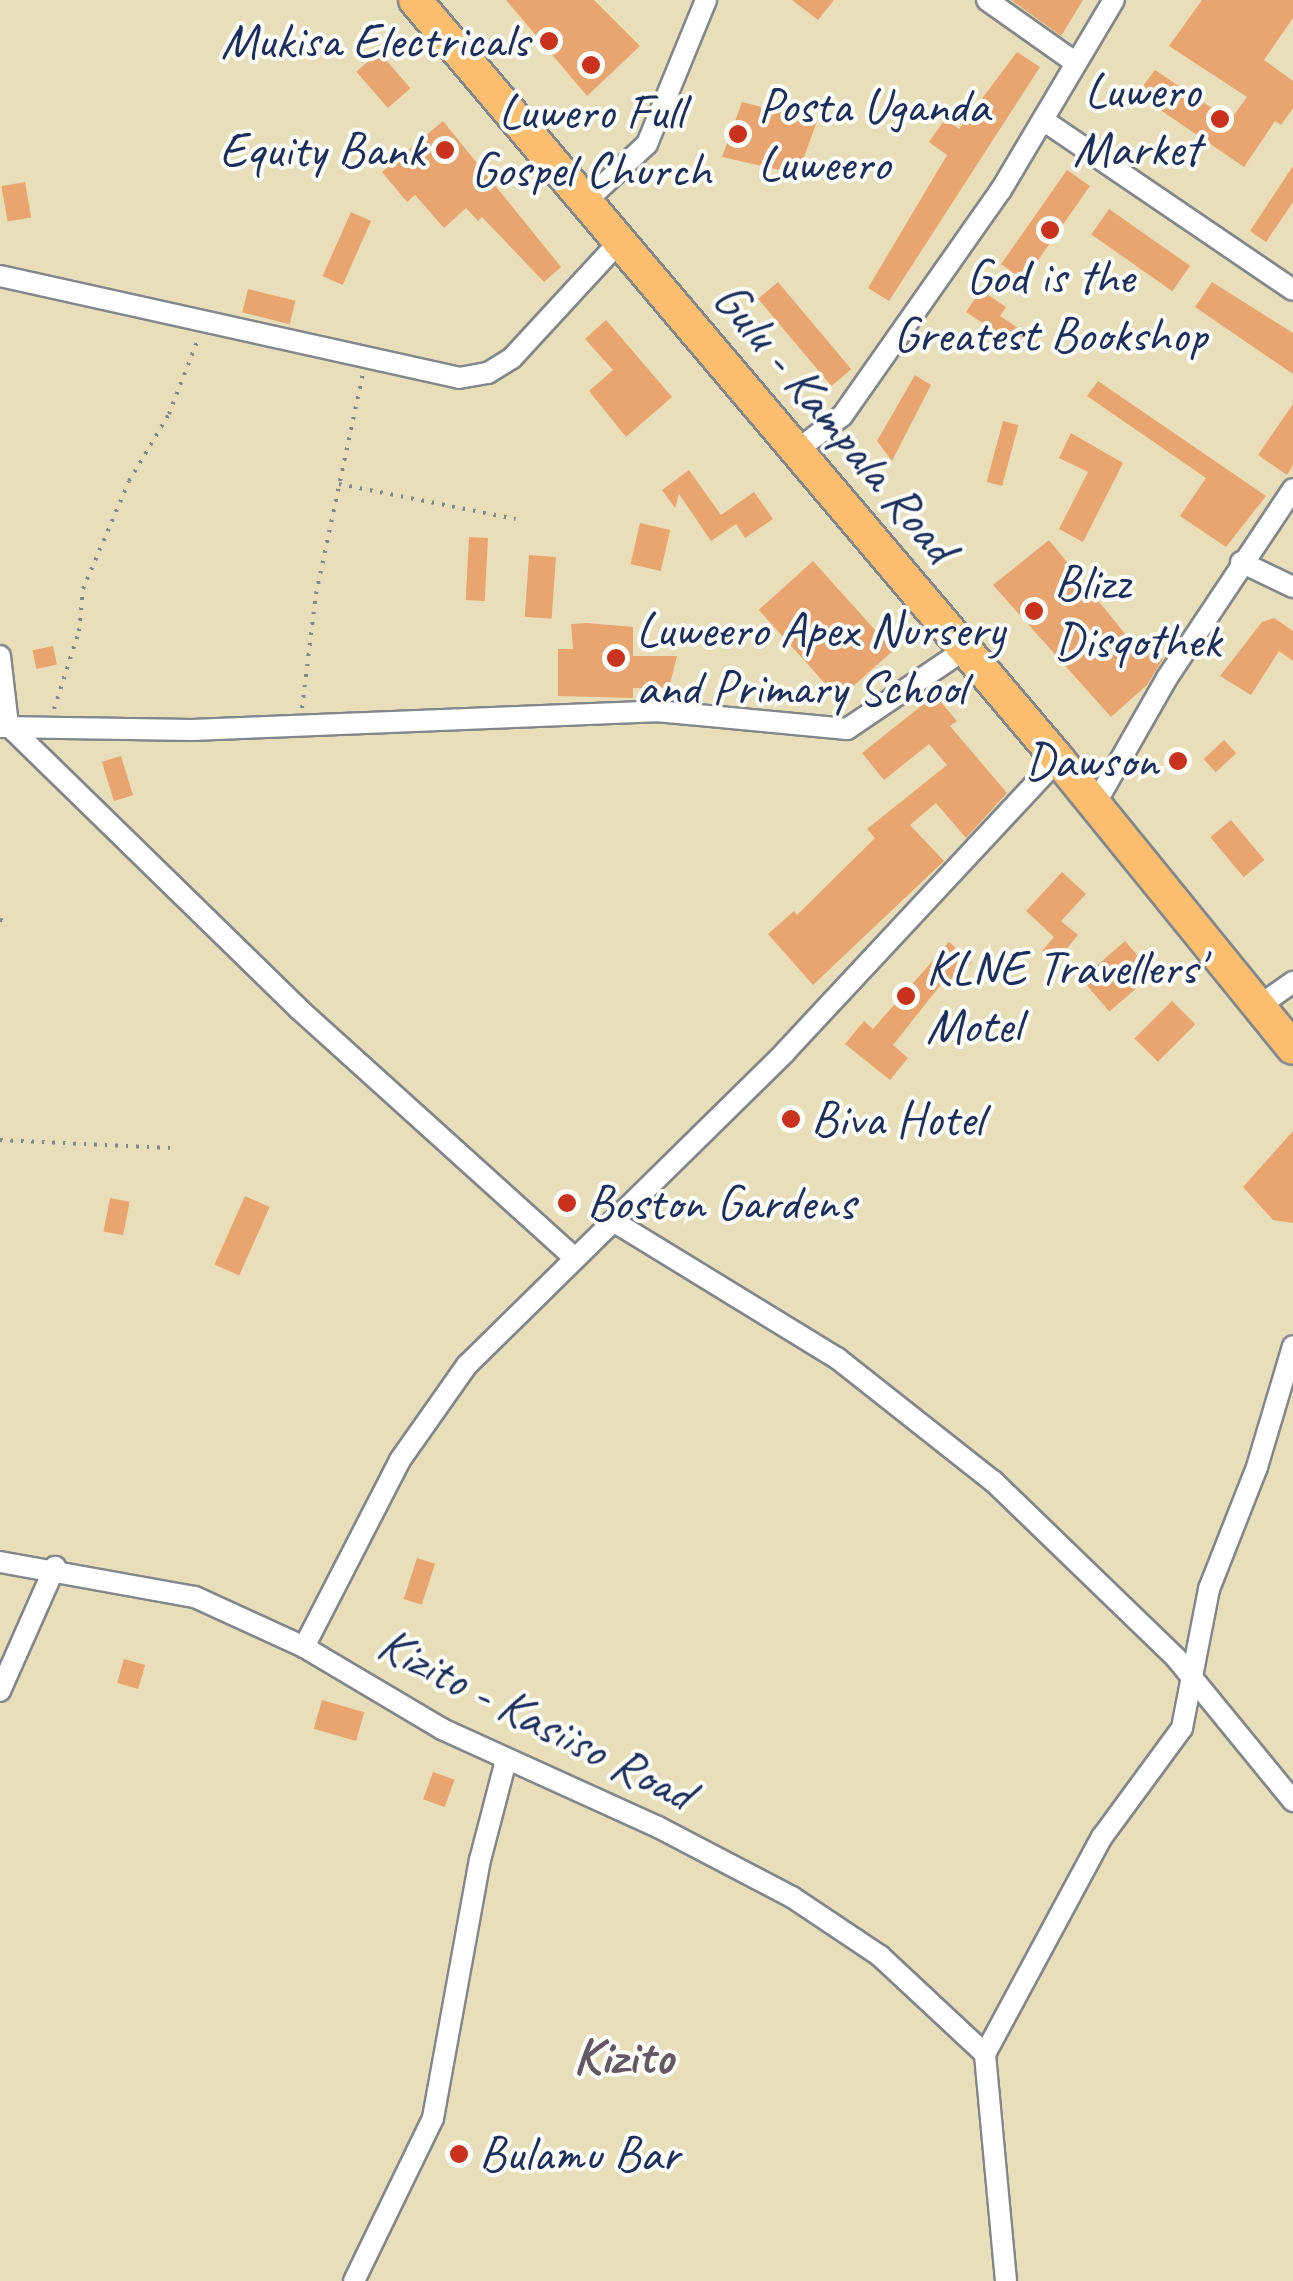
<!DOCTYPE html>
<style>
body{margin:0}
#map{position:relative;width:1293px;height:2281px;overflow:hidden;background:#e8dfba;font-family:Caveat,sans-serif}
div>[style]{position:absolute}
.building>*{inset:0;background:#e9a570;transform-origin:0 0}
.path>*{height:4px;margin-top:-2px;transform-origin:0;background:repeating-linear-gradient(90deg,#82878c 0 2.5px,transparent 0 10.5px)}
.roads{filter:drop-shadow(2px 0 #82878c) drop-shadow(-2px 0 #82878c) drop-shadow(0 2px #82878c) drop-shadow(0 -2px #82878c)}
.minor>*{height:20px;margin:-10px;padding:0 10px;transform-origin:10px;border-radius:10px;background:#fff}
.primary>*{height:32px;margin:-16px;padding:0 16px;transform-origin:16px;border-radius:16px;background:#fbbe6e}
.dots>*{width:28px;height:28px;translate:-50% -50%;box-sizing:border-box;border:5px solid #fdfcf7;border-radius:50%}
span{translate:-50% -50%;white-space:nowrap;text-align:center;line-height:1.15;-webkit-text-stroke:8px #fdfcf7;paint-order:stroke}
.poi-label{font-size:50px;color:#1b2f5e}
.right{translate:-100% -50%;text-align:right}
.left{translate:0 -50%;text-align:left}
.street-label{font-size:50px;color:#1b2f5e}
.neighbourhood-label{font-size:52px;color:#635864;font-weight:700}
</style>
<div id="map">
<div class="building">
<i style="clip-path:polygon(506px 0,594px 0,640px 46px,587px 96px)"></i>
<i style="clip-path:polygon(792px 0,834px 0,818px 20px)"></i>
<i style="clip-path:polygon(1011px 0,1083px 0,1061px 36px)"></i>
<i style="clip-path:polygon(1202px 0,1293px 0,1293px 18px,1264px 60px,1293px 81px,1293px 108px,1281px 125px,1275px 121px,1244px 167px,1137px 94px,1155px 70px,1230px 120px,1247px 97px,1169px 46px)"></i>
<i style="left:379px;top:52px;width:48px;height:30px;rotate:49deg"></i>
<i style="clip-path:polygon(1017px 52px,1040px 67px,889px 301px,868px 288px,947px 155px,929px 142px,945px 119px,959px 129px)"></i>
<i style="clip-path:polygon(742px 102px,817px 121px,798px 174px,722px 157px)"></i>
<i style="clip-path:polygon(443px 121px,561px 267px,544px 282px,482px 217px,478px 221px,466px 208px,444px 228px,415px 195px,407px 202px,382px 172px)"></i>
<i style="clip-path:polygon(1293px 166px,1293px 202px,1266px 242px,1250px 231px)"></i>
<i style="left:1067px;top:170px;width:28px;height:115px;rotate:35deg"></i>
<i style="left:25px;top:182px;width:36px;height:24px;rotate:80deg"></i>
<i style="left:1109px;top:209px;width:99px;height:31px;rotate:35deg"></i>
<i style="left:351px;top:212px;width:22px;height:70px;rotate:24deg"></i>
<i style="left:778px;top:282px;width:114px;height:26px;rotate:50deg"></i>
<i style="clip-path:polygon(1212px 282px,1293px 333px,1293px 374px,1195px 307px)"></i>
<i style="left:248px;top:289px;width:49px;height:24px;rotate:14deg"></i>
<i style="clip-path:polygon(981px 290px,1006px 307px,1000px 316px,1039px 342px,1030px 354px,966px 312px)"></i>
<i style="clip-path:polygon(606px 320px,672px 397px,626px 437px,589px 391px,613px 370px,585px 339px)"></i>
<i style="clip-path:polygon(915px 375px,931px 385px,892px 461px,877px 441px)"></i>
<i style="clip-path:polygon(1098px 381px,1266px 496px,1226px 547px,1180px 516px,1206px 478px,1087px 396px)"></i>
<i style="clip-path:polygon(1293px 404px,1293px 465px,1287px 475px,1258px 455px)"></i>
<i style="left:1003px;top:421px;width:16px;height:63px;rotate:15deg"></i>
<i style="clip-path:polygon(1071px 433px,1123px 463px,1083px 542px,1059px 529px,1088px 472px,1059px 458px)"></i>
<i style="clip-path:polygon(689px 470px,721px 515px,754px 492px,773px 519px,745px 538px,736px 524px,711px 541px,679px 494px,675px 508px,662px 490px)"></i>
<i style="left:640px;top:523px;width:31px;height:42px;rotate:13deg"></i>
<i style="left:469px;top:537px;width:19px;height:63px;rotate:3deg"></i>
<i style="clip-path:polygon(1049px 540px,1143px 656px,1153px 648px,1163px 659px,1147px 685px,1111px 717px,993px 585px)"></i>
<i style="left:529px;top:555px;width:27px;height:62px;rotate:4deg"></i>
<i style="left:813px;top:561px;width:120px;height:73px;rotate:48deg"></i>
<i style="clip-path:polygon(1274px 618px,1293px 631px,1293px 661px,1279px 651px,1251px 695px,1220px 676px,1262px 622px)"></i>
<i style="clip-path:polygon(587px 623px,633px 627px,633px 656px,677px 656px,669px 688px,633px 688px,633px 698px,558px 696px,558px 649px,573px 649px,571px 624px)"></i>
<i style="left:53px;top:646px;width:19px;height:21px;rotate:78deg"></i>
<i style="clip-path:polygon(935px 695px,957px 721px,950px 726px,1007px 793px,966px 838px,936px 803px,910px 825px,944px 861px,813px 985px,768px 934px,794px 911px,797px 915px,875px 838px,867px 829px,947px 765px,929px 744px,884px 780px,862px 753px)"></i>
<i style="left:1224px;top:740px;width:18px;height:28px;rotate:47deg"></i>
<i style="left:121px;top:756px;width:41px;height:20px;rotate:73deg"></i>
<i style="left:1231px;top:820px;width:52px;height:27px;rotate:50deg"></i>
<i style="clip-path:polygon(1062px 872px,1086px 894px,1061px 921px,1078px 935px,1056px 962px,1042px 951px,1054px 937px,1026px 911px)"></i>
<i style="left:1125px;top:941px;width:43px;height:58px;rotate:49deg"></i>
<i style="clip-path:polygon(949px 942px,972px 962px,950px 987px,943px 982px,893px 1045px,908px 1058px,890px 1080px,845px 1044px,864px 1021px,873px 1029px)"></i>
<i style="left:1172px;top:1001px;width:33px;height:53px;rotate:45deg"></i>
<i style="clip-path:polygon(1293px 1131px,1293px 1223px,1273px 1220px,1243px 1187px)"></i>
<i style="left:245px;top:1196px;width:27px;height:75px;rotate:24deg"></i>
<i style="left:110px;top:1198px;width:20px;height:34px;rotate:11deg"></i>
<i style="left:417px;top:1558px;width:19px;height:43px;rotate:18deg"></i>
<i style="left:124px;top:1659px;width:22px;height:25px;rotate:16deg"></i>
<i style="left:322px;top:1700px;width:44px;height:30px;rotate:16deg"></i>
<i style="left:433px;top:1772px;width:23px;height:29px;rotate:20deg"></i>
</div>
<div class="path">
<i style="left:339px;top:484px;width:180px;rotate:11.2deg"></i>
<i style="left:302px;top:708px;width:115px;rotate:-83deg"></i>
<i style="left:316px;top:594px;width:226px;rotate:-78deg"></i>
<i style="left:54px;top:709px;width:82px;rotate:-72.2deg"></i>
<i style="left:79px;top:631px;width:42px;rotate:-84.6deg"></i>
<i style="left:83px;top:589px;width:117px;rotate:-66.9deg"></i>
<i style="left:129px;top:481px;width:78px;rotate:-59.2deg"></i>
<i style="left:169px;top:414px;width:80px;rotate:-68.9deg"></i>
<i style="left:0;top:920px;width:6px;rotate:9deg"></i>
<i style="left:0;top:1140px;width:170px;rotate:2.7deg"></i>
</div>
<div class="roads">
<div class="minor">
<i style="left:987px;top:0;width:109px;rotate:35.3deg"></i>
<i style="left:1043px;top:120px;width:302px;rotate:34.2deg"></i>
<i style="left:585px;top:202px;width:85px;rotate:-43.1deg"></i>
<i style="left:647px;top:144px;width:156px;rotate:-67.7deg"></i>
<i style="left:0;top:276px;width:470px;rotate:12.5deg"></i>
<i style="left:459px;top:378px;width:29px;rotate:-10deg"></i>
<i style="left:488px;top:373px;width:28px;rotate:-32deg"></i>
<i style="left:512px;top:358px;width:156px;rotate:-47.3deg"></i>
<i style="left:796px;top:451px;width:58px;rotate:-37.3deg"></i>
<i style="left:842px;top:416px;width:276px;rotate:-54.9deg"></i>
<i style="left:1001px;top:190px;width:221px;rotate:-59.3deg"></i>
<i style="left:1241px;top:562px;width:58px;rotate:25.7deg"></i>
<i style="left:0;top:656px;width:69px;rotate:83.4deg"></i>
<i style="left:8px;top:725px;width:407px;rotate:44.3deg"></i>
<i style="left:299px;top:1009px;width:368px;rotate:42.1deg"></i>
<i style="left:0;top:727px;width:192px;rotate:0.9deg"></i>
<i style="left:192px;top:730px;width:464px;rotate:-2.3deg"></i>
<i style="left:656px;top:711px;width:192px;rotate:5.4deg"></i>
<i style="left:847px;top:729px;width:141px;rotate:-34deg"></i>
<i style="left:1094px;top:806px;width:147px;rotate:-60.3deg"></i>
<i style="left:1167px;top:678px;width:227px;rotate:-56.3deg"></i>
<i style="left:1259px;top:1006px;width:42px;rotate:-35.2deg"></i>
<i style="left:613px;top:1221px;width:263px;rotate:31.5deg"></i>
<i style="left:837px;top:1358px;width:199px;rotate:38.3deg"></i>
<i style="left:993px;top:1481px;width:255px;rotate:44deg"></i>
<i style="left:1176px;top:1658px;width:185px;rotate:50.7deg"></i>
<i style="left:0;top:1562px;width:198px;rotate:10.2deg"></i>
<i style="left:195px;top:1597px;width:120px;rotate:24.6deg"></i>
<i style="left:304px;top:1647px;width:161px;rotate:30.7deg"></i>
<i style="left:442px;top:1729px;width:237px;rotate:24.4deg"></i>
<i style="left:658px;top:1827px;width:151px;rotate:27.6deg"></i>
<i style="left:792px;top:1897px;width:106px;rotate:33.8deg"></i>
<i style="left:880px;top:1956px;width:144px;rotate:43deg"></i>
<i style="left:304px;top:1647px;width:210px;rotate:-62.8deg"></i>
<i style="left:400px;top:1460px;width:116px;rotate:-54.8deg"></i>
<i style="left:467px;top:1365px;width:446px;rotate:-44.5deg"></i>
<i style="left:785px;top:1052px;width:400px;rotate:-47deg"></i>
<i style="left:0;top:1691px;width:136px;rotate:-66.1deg"></i>
<i style="left:354px;top:2281px;width:181px;rotate:-64.1deg"></i>
<i style="left:433px;top:2118px;width:262px;rotate:-79.7deg"></i>
<i style="left:480px;top:1860px;width:103px;rotate:-75.4deg"></i>
<i style="left:1006px;top:2281px;width:228px;rotate:-95.3deg"></i>
<i style="left:985px;top:2054px;width:247px;rotate:-61.7deg"></i>
<i style="left:1102px;top:1837px;width:135px;rotate:-53.7deg"></i>
<i style="left:1182px;top:1728px;width:142px;rotate:-79deg"></i>
<i style="left:1209px;top:1589px;width:131px;rotate:-68.5deg"></i>
<i style="left:1257px;top:1467px;width:126px;rotate:-73.4deg"></i>
</div>
<div class="primary">
<i style="left:415px;top:0;width:995px;rotate:49.73deg"></i>
<i style="left:1058px;top:759px;width:372px;rotate:50.9deg"></i>
</div>
</div>
<div class="dots">
<i style="left:549px;top:41px;background:#c8321e"></i>
<i style="left:591px;top:65px;background:#c8321e"></i>
<i style="left:1220px;top:119px;background:#c8321e"></i>
<i style="left:738px;top:134px;background:#c8321e"></i>
<i style="left:445px;top:150px;background:#c8321e"></i>
<i style="left:1050px;top:230px;background:#c8321e"></i>
<i style="left:1034px;top:611px;background:#c8321e"></i>
<i style="left:616px;top:658px;background:#c8321e"></i>
<i style="left:1178px;top:761px;background:#c8321e"></i>
<i style="left:906px;top:996px;background:#c8321e"></i>
<i style="left:791px;top:1119px;background:#c8321e"></i>
<i style="left:567px;top:1203px;background:#c8321e"></i>
<i style="left:459px;top:2154px;background:#c8321e"></i>
</div>
<div class="poi-label">
<span class="right" style="left:529px;top:41px">Mukisa Electricals</span>
<span class="right" style="left:1200px;top:119px">Luwero<br>Market</span>
<span class="left" style="left:758px;top:134px">Posta Uganda<br>Luweero</span>
<span style="left:591px;top:140px">Luwero Full<br>Gospel Church</span>
<span class="right" style="left:425px;top:150px">Equity Bank</span>
<span style="left:1050px;top:305px">God is the<br>Greatest Bookshop</span>
<span class="left" style="left:1054px;top:611px">Blizz<br>Disqothek</span>
<span class="left" style="left:636px;top:658px">Luweero Apex Nursery<br>and Primary School</span>
<span class="right" style="left:1158px;top:761px">Dawson</span>
<span class="left" style="left:926px;top:996px">KLNE Travellers'<br>Motel</span>
<span class="left" style="left:811px;top:1119px">Biva Hotel</span>
<span class="left" style="left:587px;top:1203px">Boston Gardens</span>
<span class="left" style="left:479px;top:2154px">Bulamu Bar</span>
</div>
<div class="street-label">
<span style="left:835px;top:422px;rotate:50deg">Gulu - Kampala Road</span>
<span style="left:536px;top:1719px;rotate:27deg">Kizito - Kasiiso Road</span>
</div>
<div class="neighbourhood-label">
<span style="left:623px;top:2057px">Kizito</span>
</div>
</div>
